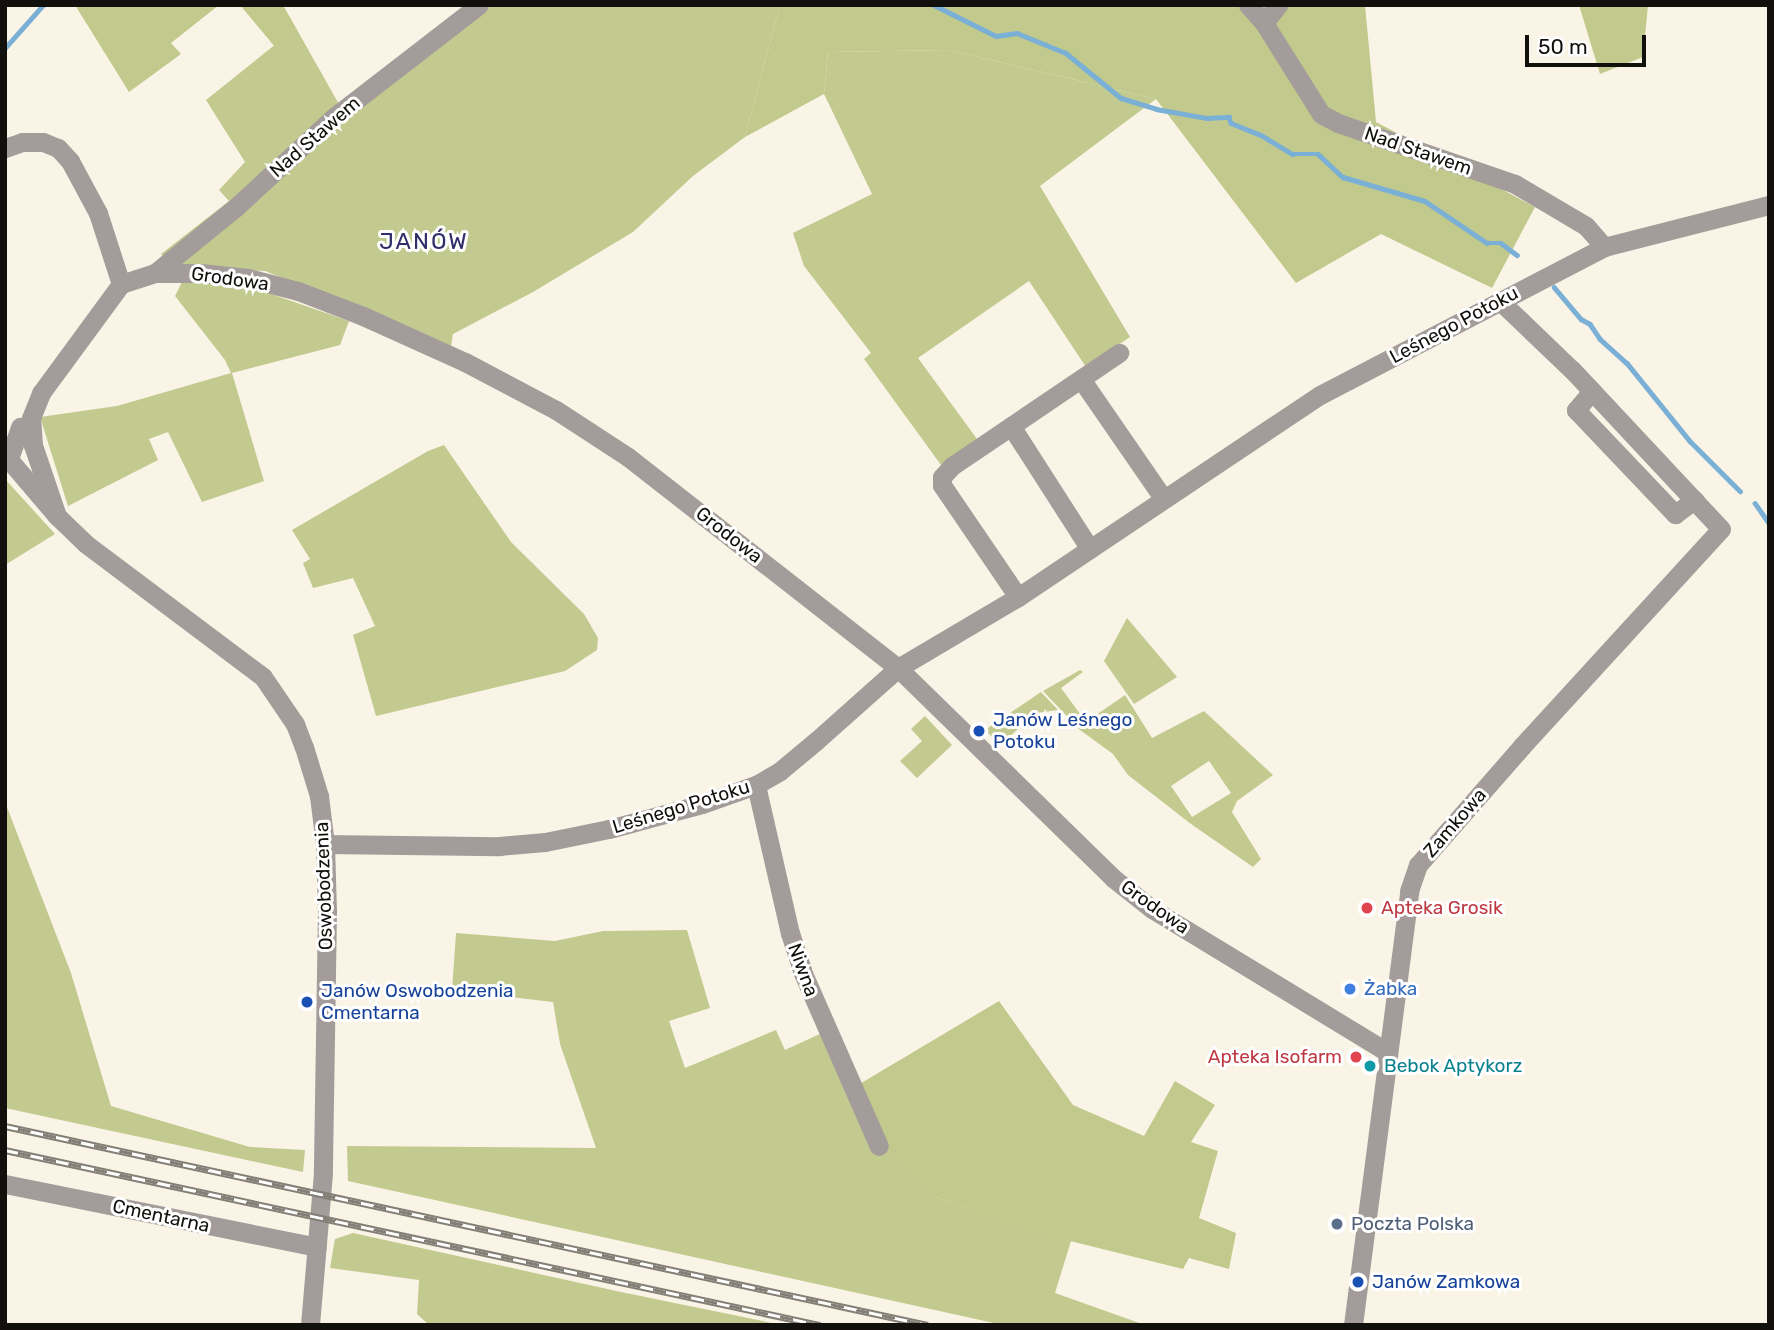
<!DOCTYPE html>
<meta charset="utf-8">
<style>
body{margin:0}
#map{position:relative;width:1774px;height:1330px;overflow:hidden;background:#faf4e6;font-family:Rubik,sans-serif}
div>[style]{position:absolute}
.green>*{inset:0;background:#c3ca8f}
.forest>*{inset:0;background:#c2c98d}
.stream>*{height:4.5px;margin:-2.25px;padding:0 2.25px;transform-origin:2.25px;border-radius:2.25px;background:#7aafd6}
.minor>*{height:19px;margin:-9.5px;padding:0 9.5px;transform-origin:9.5px;border-radius:9.5px;background:#a39c9a}
.rail>*{height:7px;margin-top:-3.5px;transform-origin:0;background:repeating-linear-gradient(90deg,#fff 0 13px,#837f76 0 26px);box-sizing:border-box;border-block:2px solid #837f76}
.dots>*{width:19px;height:19px;translate:-50% -50%;box-sizing:border-box;border:4px solid #fff;border-radius:50%}
span{translate:-50% -50%;white-space:nowrap;text-align:center;line-height:1.15;-webkit-text-stroke:6px #fff;paint-order:stroke}
.street-label{font-size:19px;color:#12100c}
.transit-label{font-size:19px;color:#164399}
.left{translate:0 -50%;text-align:left}
.health-label{font-size:19px;color:#be3a42}
.right{translate:-100% -50%;text-align:right}
.shop-label{font-size:19px;color:#366cbe}
.culture-label{font-size:19px;color:#0d838f}
.service-label{font-size:19px;color:#4e5e75}
.quarter-label{font-size:23px;color:#312e69;letter-spacing:2px}
.frame{position:absolute;inset:0;border:7px solid #12100c;pointer-events:none}
.scale{position:absolute;left:1525px;top:35px;width:121px;height:32px;box-sizing:border-box;border:4px solid #12100c;border-top:0;padding-left:9px;font-size:21px;line-height:24px;white-space:nowrap;color:#12100c;-webkit-text-stroke:5px #fff;paint-order:stroke}
</style>
<div id="map">
<div class="green">
<i style="clip-path:polygon(466px 5px,780px 5px,745px 137px,693px 176px,633px 232px,533px 292px,453px 334px,451px 346px,265px 271px,171px 266px,161px 254px,229px 201px,219px 190px,245px 162px,206px 100px,296px 28px,340px 106px)"></i>
<i style="clip-path:polygon(949px 50px,1156px 99px,1040px 186px,1130px 337px,1086px 367px,1029px 281px,918px 358px,977px 439px,941px 465px,864px 359px,871px 353px,804px 266px,793px 233px,872px 194px,824px 94px,828px 52px)"></i>
<i style="clip-path:polygon(182px 282px,248px 286px,349px 321px,340px 345px,232px 373px,264px 481px,202px 502px,168px 432px,149px 439px,158px 460px,68px 506px,40px 417px,117px 406px,231px 373px,225px 360px,175px 296px)"></i>
<i style="clip-path:polygon(444px 445px,511px 542px,584px 614px,598px 638px,597px 650px,565px 671px,376px 716px,353px 635px,375px 626px,353px 578px,313px 588px,303px 563px,310px 559px,292px 530px,428px 451px)"></i>
<i style="clip-path:polygon(5px 479px,55px 534px,5px 565px)"></i>
<i style="clip-path:polygon(1127px 618px,1177px 677px,1134px 704px,1104px 661px)"></i>
<i style="clip-path:polygon(evenodd,1080px 670px,1083px 672px,1061px 688px,1086px 722px,1125px 695px,1152px 738px,1204px 711px,1273px 775px,1237px 801px,1232px 812px,1261px 859px,1253px 867px,1191px 824px,1128px 775px,1113px 754px,1080px 730px,1043px 691px,1080px 670px,1209px 761px,1231px 793px,1192px 817px,1171px 786px,1209px 761px)"></i>
<i style="clip-path:polygon(1041px 692px,1058px 710px,1036px 713px,1000px 745px,985px 730px)"></i>
<i style="clip-path:polygon(925px 716px,952px 745px,917px 778px,900px 761px,922px 741px,911px 729px)"></i>
<i style="clip-path:polygon(5px 802px,71px 973px,111px 1106px,250px 1147px,305px 1150px,303px 1172px,5px 1108px)"></i>
<i style="clip-path:polygon(687px 930px,710px 1008px,669px 1021px,685px 1068px,776px 1030px,785px 1050px,822px 1033px,935px 1197px,1071px 1241px,1055px 1293px,1145px 1325px,1003px 1325px,348px 1181px,347px 1146px,596px 1148px,560px 1044px,553px 1002px,452px 990px,456px 933px,555px 941px,603px 931px)"></i>
<i style="clip-path:polygon(353px 1233px,621px 1292px,782px 1325px,429px 1325px,417px 1314px,419px 1280px,330px 1268px,335px 1239px)"></i>
</div>
<div class="forest">
<i style="clip-path:polygon(75px 5px,219px 5px,171px 43px,181px 54px,129px 92px)"></i>
<i style="clip-path:polygon(240px 5px,283px 5px,296px 28px,275px 47px)"></i>
<i style="clip-path:polygon(780px 5px,1365px 5px,1376px 122px,1535px 207px,1492px 288px,1381px 234px,1296px 283px,1156px 99px,949px 50px,828px 52px,824px 94px,745px 137px)"></i>
<i style="clip-path:polygon(1579px 5px,1648px 5px,1643px 57px,1600px 74px)"></i>
<i style="clip-path:polygon(999px 1001px,1073px 1105px,1144px 1136px,1175px 1081px,1215px 1105px,1191px 1142px,1218px 1151px,1199px 1218px,1236px 1233px,1229px 1269px,1189px 1258px,1183px 1269px,1058px 1238px,935px 1197px,884px 1143px,858px 1085px)"></i>
</div>
<div class="stream">
<i style="left:934px;top:5px;width:69px;rotate:26.6deg"></i>
<i style="left:996px;top:36px;width:21px;rotate:-8deg"></i>
<i style="left:1017px;top:33px;width:53px;rotate:22.2deg"></i>
<i style="left:1066px;top:53px;width:71px;rotate:39.3deg"></i>
<i style="left:1121px;top:98px;width:37px;rotate:17deg"></i>
<i style="left:1156px;top:109px;width:52px;rotate:10deg"></i>
<i style="left:1207px;top:118px;width:22px;rotate:-3deg"></i>
<i style="left:1229px;top:117px;width:6px;rotate:72deg"></i>
<i style="left:1231px;top:123px;width:32px;rotate:22deg"></i>
<i style="left:1261px;top:135px;width:37px;rotate:31deg"></i>
<i style="left:1293px;top:154px;width:25px"></i>
<i style="left:1318px;top:154px;width:34px;rotate:43deg"></i>
<i style="left:1343px;top:177px;width:85px;rotate:16.3deg"></i>
<i style="left:1425px;top:201px;width:75px;rotate:34.1deg"></i>
<i style="left:1487px;top:243px;width:14px"></i>
<i style="left:1501px;top:243px;width:20px;rotate:37deg"></i>
<i style="left:5px;top:48px;width:57px;rotate:-48.5deg"></i>
<i style="left:1554px;top:287px;width:42px;rotate:49.8deg"></i>
<i style="left:1581px;top:319px;width:10px;rotate:29deg"></i>
<i style="left:1590px;top:324px;width:18px;rotate:56deg"></i>
<i style="left:1600px;top:339px;width:36px;rotate:42deg"></i>
<i style="left:1627px;top:363px;width:100px;rotate:51.1deg"></i>
<i style="left:1690px;top:441px;width:71px;rotate:45deg"></i>
<i style="left:1755px;top:503px;width:24px;rotate:55deg"></i>
</div>
<div class="minor">
<i style="left:1248px;top:5px;width:24px;rotate:48deg"></i>
<i style="left:1264px;top:23px;width:107px;rotate:57.9deg"></i>
<i style="left:1321px;top:114px;width:19px;rotate:28deg"></i>
<i style="left:1338px;top:123px;width:187px;rotate:19deg"></i>
<i style="left:1515px;top:184px;width:82px;rotate:30.6deg"></i>
<i style="left:1586px;top:226px;width:28px;rotate:49deg"></i>
<i style="left:1264px;top:23px;width:23px;rotate:-52deg"></i>
<i style="left:5px;top:148px;width:18px;rotate:-19deg"></i>
<i style="left:22px;top:142px;width:21px"></i>
<i style="left:43px;top:142px;width:16px;rotate:22deg"></i>
<i style="left:58px;top:148px;width:18px;rotate:47deg"></i>
<i style="left:70px;top:161px;width:59px;rotate:61.7deg"></i>
<i style="left:98px;top:213px;width:75px;rotate:72.1deg"></i>
<i style="left:155px;top:273px;width:104px;rotate:-39.2deg"></i>
<i style="left:236px;top:207px;width:133px;rotate:-42.6deg"></i>
<i style="left:334px;top:117px;width:183px;rotate:-37.7deg"></i>
<i style="left:1081px;top:379px;width:145px;rotate:55.4deg"></i>
<i style="left:1592px;top:391px;width:25px;rotate:130deg"></i>
<i style="left:1576px;top:410px;width:144px;rotate:46.4deg"></i>
<i style="left:1675px;top:514px;width:24px;rotate:-36deg"></i>
<i style="left:1011px;top:426px;width:146px;rotate:57.3deg"></i>
<i style="left:5px;top:455px;width:80px;rotate:49.6deg"></i>
<i style="left:57px;top:516px;width:40px;rotate:44deg"></i>
<i style="left:86px;top:544px;width:221px;rotate:36.9deg"></i>
<i style="left:263px;top:677px;width:57px;rotate:55.8deg"></i>
<i style="left:295px;top:724px;width:25px;rotate:69deg"></i>
<i style="left:304px;top:747px;width:51px;rotate:73deg"></i>
<i style="left:319px;top:796px;width:48px;rotate:82.9deg"></i>
<i style="left:325px;top:844px;width:66px;rotate:88.3deg"></i>
<i style="left:327px;top:910px;width:263px;rotate:90.9deg"></i>
<i style="left:323px;top:1173px;width:153px;rotate:94.9deg"></i>
<i style="left:9px;top:459px;width:34px;rotate:-71deg"></i>
<i style="left:57px;top:516px;width:75px;rotate:-108.7deg"></i>
<i style="left:33px;top:445px;width:27px;rotate:-94deg"></i>
<i style="left:31px;top:418px;width:27px;rotate:-68deg"></i>
<i style="left:41px;top:393px;width:135px;rotate:-53.7deg"></i>
<i style="left:121px;top:284px;width:36px;rotate:-18deg"></i>
<i style="left:155px;top:273px;width:46px"></i>
<i style="left:201px;top:273px;width:47px;rotate:6.1deg"></i>
<i style="left:248px;top:278px;width:52px;rotate:14.6deg"></i>
<i style="left:298px;top:291px;width:70px;rotate:21deg"></i>
<i style="left:363px;top:316px;width:112px;rotate:24.3deg"></i>
<i style="left:465px;top:362px;width:103px;rotate:27.8deg"></i>
<i style="left:556px;top:410px;width:86px;rotate:33.1deg"></i>
<i style="left:628px;top:457px;width:343px;rotate:38deg"></i>
<i style="left:898px;top:668px;width:301px;rotate:44.3deg"></i>
<i style="left:1113px;top:878px;width:50px;rotate:38.5deg"></i>
<i style="left:1152px;top:909px;width:275px;rotate:31.3deg"></i>
<i style="left:1018px;top:597px;width:135px;rotate:-124.2deg"></i>
<i style="left:942px;top:485px;width:8px;rotate:-90deg"></i>
<i style="left:942px;top:477px;width:15px;rotate:-48deg"></i>
<i style="left:952px;top:466px;width:202px;rotate:-34.1deg"></i>
<i style="left:756px;top:785px;width:152px;rotate:77.1deg"></i>
<i style="left:790px;top:933px;width:40px;rotate:72deg"></i>
<i style="left:802px;top:971px;width:191px;rotate:66.3deg"></i>
<i style="left:325px;top:844px;width:174px;rotate:0.7deg"></i>
<i style="left:499px;top:846px;width:46px;rotate:-5deg"></i>
<i style="left:545px;top:842px;width:65px;rotate:-11.5deg"></i>
<i style="left:609px;top:829px;width:96px;rotate:-15deg"></i>
<i style="left:702px;top:804px;width:57px;rotate:-19.4deg"></i>
<i style="left:756px;top:785px;width:28px;rotate:-30deg"></i>
<i style="left:780px;top:771px;width:47px;rotate:-39.8deg"></i>
<i style="left:816px;top:741px;width:110px;rotate:-41.7deg"></i>
<i style="left:898px;top:668px;width:139px;rotate:-30.6deg"></i>
<i style="left:1018px;top:597px;width:363px;rotate:-33.8deg"></i>
<i style="left:1320px;top:395px;width:320px;rotate:-27.5deg"></i>
<i style="left:1604px;top:247px;width:170px;rotate:-14.3deg"></i>
<i style="left:5px;top:1184px;width:318px;rotate:11.4deg"></i>
<i style="left:1353px;top:1325px;width:438px;rotate:-82.6deg"></i>
<i style="left:1409px;top:891px;width:28px;rotate:-71deg"></i>
<i style="left:1418px;top:865px;width:158px;rotate:-48.8deg"></i>
<i style="left:1522px;top:746px;width:294px;rotate:-47.5deg"></i>
<i style="left:1721px;top:529px;width:218px;rotate:-133.1deg"></i>
<i style="left:1572px;top:370px;width:100px;rotate:-136.2deg"></i>
</div>
<div class="rail">
<i style="left:5px;top:1126px;width:944px;rotate:12.17deg"></i>
<i style="left:5px;top:1150px;width:834px;rotate:12.12deg"></i>
</div>
<div class="dots">
<i style="left:979px;top:731px;background:#1a4fb4"></i>
<i style="left:1367px;top:908px;background:#e0444e"></i>
<i style="left:1350px;top:989px;background:#3f7fe0"></i>
<i style="left:307px;top:1002px;background:#1a4fb4"></i>
<i style="left:1356px;top:1057px;background:#e0444e"></i>
<i style="left:1370px;top:1066px;background:#0f9aa8"></i>
<i style="left:1337px;top:1224px;background:#5c6f8a"></i>
<i style="left:1358px;top:1282px;background:#1a4fb4"></i>
</div>
<div class="street-label">
<span style="left:315px;top:137px;rotate:-41deg">Nad Stawem</span>
<span style="left:1418px;top:151px;rotate:19deg">Nad Stawem</span>
<span style="left:230px;top:279px;rotate:8deg">Grodowa</span>
<span style="left:1454px;top:325px;rotate:-28deg">Leśnego Potoku</span>
<span style="left:729px;top:535px;rotate:38deg">Grodowa</span>
<span style="left:681px;top:807px;rotate:-17deg">Leśnego Potoku</span>
<span style="left:1455px;top:823px;rotate:-49deg">Zamkowa</span>
<span style="left:324px;top:886px;rotate:-92deg">Oswobodzenia</span>
<span style="left:1155px;top:907px;rotate:35deg">Grodowa</span>
<span style="left:803px;top:970px;rotate:70deg">Niwna</span>
<span style="left:161px;top:1216px;rotate:12deg">Cmentarna</span>
</div>
<div class="transit-label">
<span class="left" style="left:993px;top:731px">Janów Leśnego<br>Potoku</span>
<span class="left" style="left:321px;top:1002px">Janów Oswobodzenia<br>Cmentarna</span>
<span class="left" style="left:1372px;top:1282px">Janów Zamkowa</span>
</div>
<div class="health-label">
<span class="left" style="left:1381px;top:908px">Apteka Grosik</span>
<span class="right" style="left:1342px;top:1057px">Apteka Isofarm</span>
</div>
<div class="shop-label">
<span class="left" style="left:1364px;top:989px">Żabka</span>
</div>
<div class="culture-label">
<span class="left" style="left:1384px;top:1066px">Bebok Aptykorz</span>
</div>
<div class="service-label">
<span class="left" style="left:1351px;top:1224px">Poczta Polska</span>
</div>
<div class="quarter-label">
<span style="left:424px;top:241px">JANÓW</span>
</div>
<div class="frame"></div>
<div class="scale">50 m</div>
</div>
